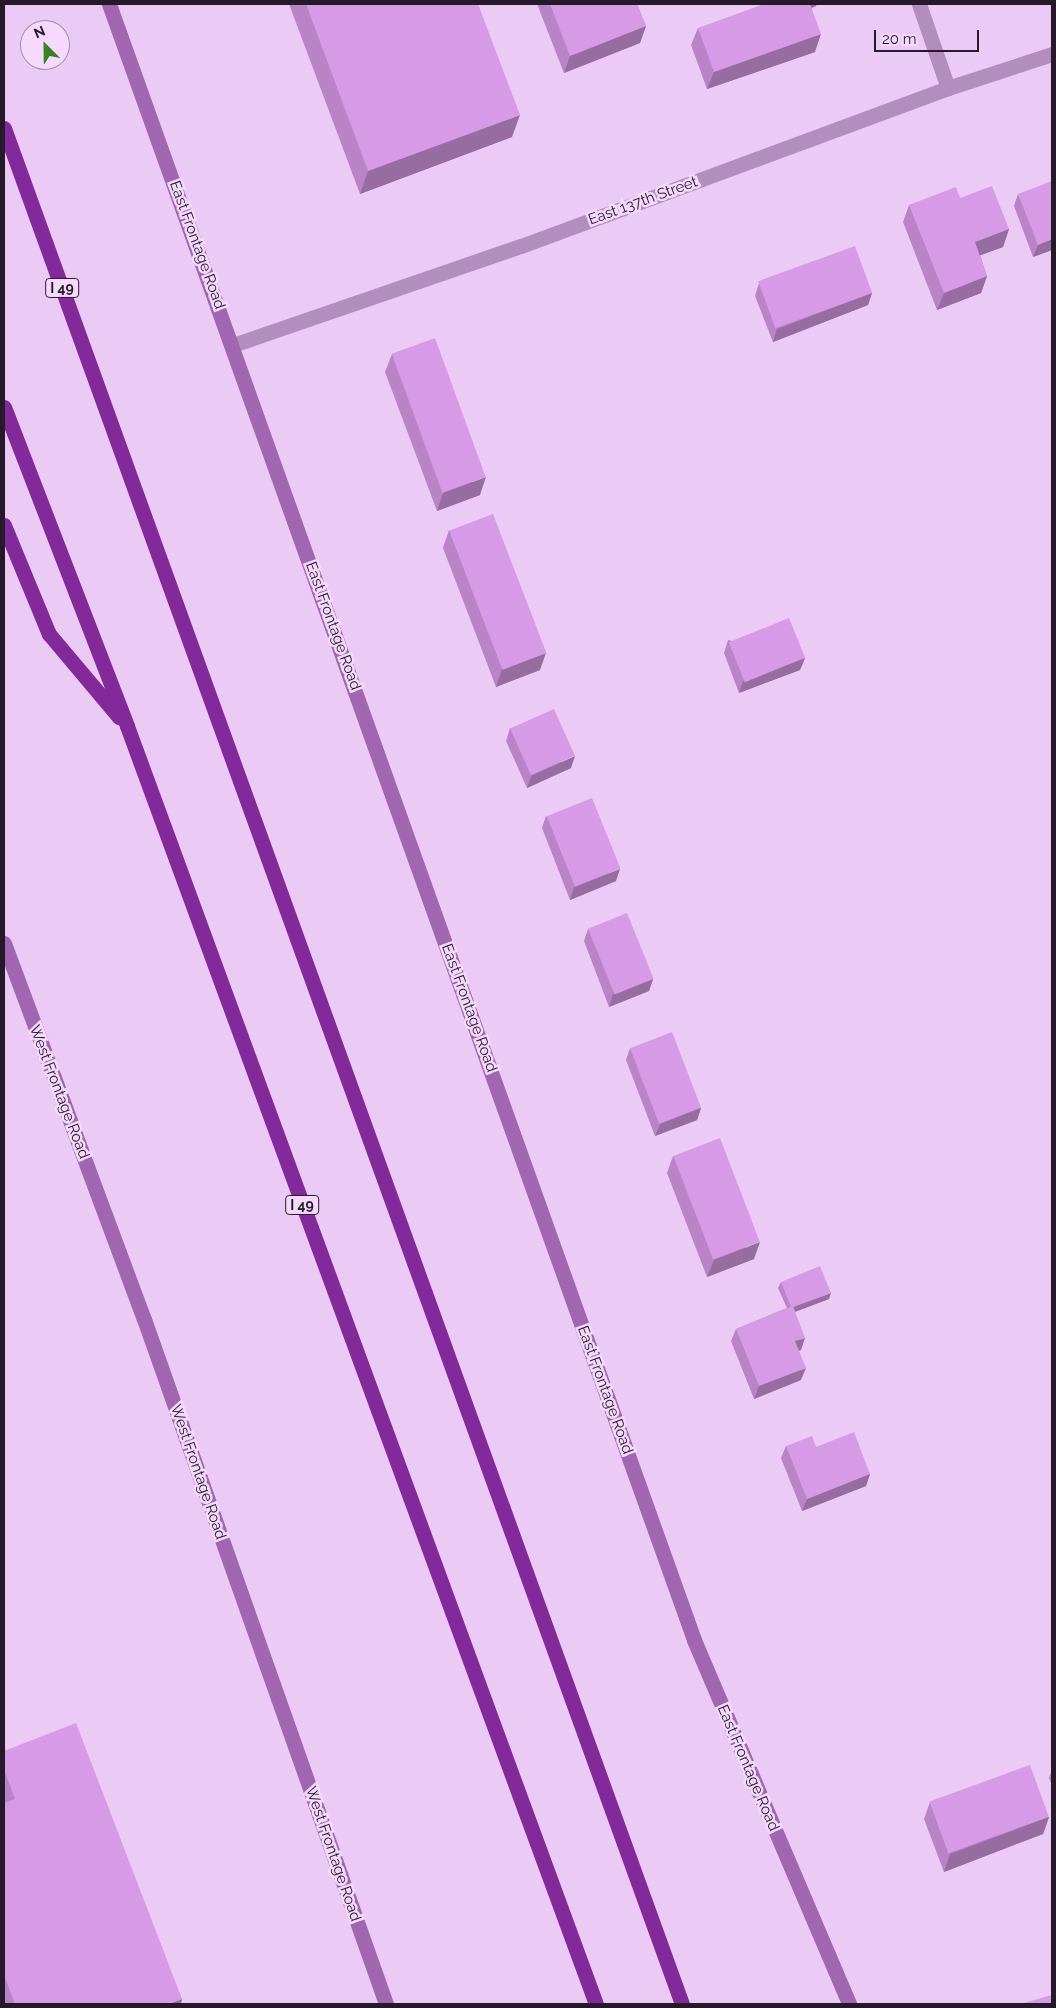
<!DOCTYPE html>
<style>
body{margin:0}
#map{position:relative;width:1056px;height:2008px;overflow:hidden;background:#eccaf6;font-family:Raleway,sans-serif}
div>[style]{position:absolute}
.street>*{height:15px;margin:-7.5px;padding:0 7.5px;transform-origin:7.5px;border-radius:7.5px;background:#b38dbe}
.secondary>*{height:15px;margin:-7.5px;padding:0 7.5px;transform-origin:7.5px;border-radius:7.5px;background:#a067b0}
.highway>*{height:15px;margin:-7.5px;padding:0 7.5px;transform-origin:7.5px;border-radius:7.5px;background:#832a9a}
.wall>*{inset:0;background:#b884c6}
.shaded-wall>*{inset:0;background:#966ca1}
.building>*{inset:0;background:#d69ae6;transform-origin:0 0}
span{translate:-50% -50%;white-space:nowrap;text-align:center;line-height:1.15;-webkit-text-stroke:5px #f6dafd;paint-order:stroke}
.shield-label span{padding:1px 4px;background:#f6dafd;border:1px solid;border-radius:4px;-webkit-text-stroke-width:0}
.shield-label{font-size:14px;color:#261929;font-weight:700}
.street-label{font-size:15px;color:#261929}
.frame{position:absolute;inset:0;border:5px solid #261929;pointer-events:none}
.north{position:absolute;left:20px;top:20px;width:50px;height:50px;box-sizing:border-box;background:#f6dafd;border:1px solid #a38da8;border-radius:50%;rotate:337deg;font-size:14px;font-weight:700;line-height:20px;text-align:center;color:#261929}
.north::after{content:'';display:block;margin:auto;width:18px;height:22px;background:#3c8023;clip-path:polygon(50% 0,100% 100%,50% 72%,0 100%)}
.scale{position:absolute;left:874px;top:30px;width:105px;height:22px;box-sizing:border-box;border:2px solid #261929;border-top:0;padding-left:6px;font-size:15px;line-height:18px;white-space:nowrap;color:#261929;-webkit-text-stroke:4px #f6dafd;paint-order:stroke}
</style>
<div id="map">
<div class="street">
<i style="left:919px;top:4px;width:89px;rotate:71deg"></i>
<i style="left:233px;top:345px;width:305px;rotate:-19deg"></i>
<i style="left:521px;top:246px;width:455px;rotate:-20.3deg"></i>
<i style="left:948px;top:88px;width:109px;rotate:-18.1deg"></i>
</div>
<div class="secondary">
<i style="left:109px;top:4px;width:1737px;rotate:70.32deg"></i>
<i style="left:694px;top:1640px;width:396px;rotate:66.9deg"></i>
<i style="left:4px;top:943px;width:401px;rotate:69.6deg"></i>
<i style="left:144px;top:1319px;width:726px;rotate:70.54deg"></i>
</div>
<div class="highway">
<i style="left:4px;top:128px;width:1995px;rotate:70.13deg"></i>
<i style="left:4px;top:407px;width:342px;rotate:68.9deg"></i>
<i style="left:127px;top:726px;width:1361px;rotate:69.85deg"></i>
<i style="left:4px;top:525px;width:118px;rotate:67.6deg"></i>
<i style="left:49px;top:634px;width:109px;rotate:49.9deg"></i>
</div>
<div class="wall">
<i style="clip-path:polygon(289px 4px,478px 4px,512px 137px,360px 194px)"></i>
<i style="clip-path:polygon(537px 4px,637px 4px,646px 26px,640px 43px,564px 73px)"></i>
<i style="clip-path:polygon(816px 6px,812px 8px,815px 52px,707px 89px,691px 45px,698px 28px)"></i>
<i style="clip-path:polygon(1018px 194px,1052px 250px,1033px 257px,1014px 206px)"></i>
<i style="clip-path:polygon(960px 198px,1009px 229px,1003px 247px,980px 255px,987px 276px,981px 293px,937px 310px,903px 222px,909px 205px)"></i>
<i style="clip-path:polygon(759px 283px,872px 293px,868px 305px,773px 342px,755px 296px)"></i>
<i style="clip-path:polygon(392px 354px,480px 495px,437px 511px,385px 372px)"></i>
<i style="clip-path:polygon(449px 530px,540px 670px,496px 687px,443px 548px)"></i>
<i style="clip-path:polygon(728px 640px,805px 658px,800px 670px,739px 693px,724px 653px)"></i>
<i style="clip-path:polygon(510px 728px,571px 768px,527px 788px,506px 741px)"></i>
<i style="clip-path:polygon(546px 816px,616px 881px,570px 900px,542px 828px)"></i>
<i style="clip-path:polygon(588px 929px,653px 979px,649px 991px,609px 1007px,584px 941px)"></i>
<i style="clip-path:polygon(630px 1048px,701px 1108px,697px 1120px,655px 1136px,626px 1060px)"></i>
<i style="clip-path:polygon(673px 1156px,754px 1259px,707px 1277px,667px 1173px)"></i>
<i style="clip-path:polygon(781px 1282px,829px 1299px,795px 1312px,801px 1350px,799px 1351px,801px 1380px,754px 1399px,731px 1341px,736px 1329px,787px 1308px,778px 1288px)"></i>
<i style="clip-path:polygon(786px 1446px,816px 1447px,870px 1474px,866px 1486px,802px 1511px,781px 1458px)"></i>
<i style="clip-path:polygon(4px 1751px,181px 2004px,4px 2004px)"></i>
<i style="clip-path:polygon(1052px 1770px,1052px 1785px,1049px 1778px)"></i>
<i style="clip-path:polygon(930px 1802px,1049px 1817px,1043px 1834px,944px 1872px,924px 1819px)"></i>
</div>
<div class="shaded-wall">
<i style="clip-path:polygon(803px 4px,817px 4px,816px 6px,800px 12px)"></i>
<i style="clip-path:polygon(646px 26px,640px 43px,564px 73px,570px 56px)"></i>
<i style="clip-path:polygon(821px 34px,815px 52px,707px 89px,714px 72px)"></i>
<i style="clip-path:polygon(520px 115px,512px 137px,360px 194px,368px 171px)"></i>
<i style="clip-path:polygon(1009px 229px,1003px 247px,968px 260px,975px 242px)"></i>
<i style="clip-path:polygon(1052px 239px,1052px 250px,1033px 257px,1038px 245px)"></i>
<i style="clip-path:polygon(987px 276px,981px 293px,937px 310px,944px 293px)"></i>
<i style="clip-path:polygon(872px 293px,868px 305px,773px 342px,777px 329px)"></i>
<i style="clip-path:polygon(486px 477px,480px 495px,437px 511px,443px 493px)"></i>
<i style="clip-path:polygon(546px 653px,540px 670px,496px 687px,502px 669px)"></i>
<i style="clip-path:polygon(805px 658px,800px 670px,739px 693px,743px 681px)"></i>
<i style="clip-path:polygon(575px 756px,571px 768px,527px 788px,531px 776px)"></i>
<i style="clip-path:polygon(620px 869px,616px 881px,570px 900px,574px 887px)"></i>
<i style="clip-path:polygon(653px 979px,649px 991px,609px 1007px,613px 994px)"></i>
<i style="clip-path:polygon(701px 1108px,697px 1120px,655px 1136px,660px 1124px)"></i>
<i style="clip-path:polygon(760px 1242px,754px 1259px,707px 1277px,714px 1260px)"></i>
<i style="clip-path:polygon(831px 1293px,829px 1299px,789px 1314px,791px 1308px)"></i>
<i style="clip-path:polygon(805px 1338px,801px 1350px,790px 1354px,795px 1341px)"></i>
<i style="clip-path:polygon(806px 1368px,801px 1380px,754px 1399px,759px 1386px)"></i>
<i style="clip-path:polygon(870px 1474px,866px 1486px,802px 1511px,807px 1499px)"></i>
<i style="clip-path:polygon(1049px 1817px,1043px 1834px,944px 1872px,950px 1854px)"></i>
<i style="clip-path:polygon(182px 1999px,181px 2004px,169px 2004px)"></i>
</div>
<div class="building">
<i style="clip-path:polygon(306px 4px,478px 4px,520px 115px,368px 171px)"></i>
<i style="clip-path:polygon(550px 4px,637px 4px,646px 26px,570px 56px)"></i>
<i style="clip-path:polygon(764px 4px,810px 4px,821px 34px,714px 72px,698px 28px)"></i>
<i style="clip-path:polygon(1052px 181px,1052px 239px,1038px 245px,1018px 194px)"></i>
<i style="clip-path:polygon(992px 186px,1009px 229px,975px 242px,987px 276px,944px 293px,909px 205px,956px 187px,960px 198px)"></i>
<i style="left:855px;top:246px;width:50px;height:103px;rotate:70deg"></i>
<i style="left:435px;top:338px;width:148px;height:46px;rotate:70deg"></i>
<i style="left:493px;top:514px;width:149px;height:47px;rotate:69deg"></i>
<i style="left:789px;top:618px;width:43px;height:65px;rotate:68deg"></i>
<i style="left:554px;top:709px;width:51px;height:48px;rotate:66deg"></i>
<i style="left:592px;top:798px;width:76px;height:49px;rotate:68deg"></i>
<i style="left:627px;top:913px;width:71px;height:42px;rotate:68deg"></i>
<i style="left:672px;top:1032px;width:81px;height:45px;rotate:69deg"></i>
<i style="left:720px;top:1138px;width:111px;height:50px;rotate:69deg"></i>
<i style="clip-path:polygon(820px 1266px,831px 1293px,793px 1307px,793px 1306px,791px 1307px,781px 1282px)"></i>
<i style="clip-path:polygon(793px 1306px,805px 1338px,795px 1341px,806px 1368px,759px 1386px,736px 1329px)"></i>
<i style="clip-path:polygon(854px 1432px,870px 1474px,807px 1499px,786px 1446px,812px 1436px,816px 1447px)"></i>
<i style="clip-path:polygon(76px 1723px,182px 1999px,169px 2004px,15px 2004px,4px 1975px,4px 1803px,15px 1799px,4px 1770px,4px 1751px)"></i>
<i style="left:1030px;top:1765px;width:55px;height:107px;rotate:70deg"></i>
<i style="clip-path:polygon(1052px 1995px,1052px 2004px,1020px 2004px)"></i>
</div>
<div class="shield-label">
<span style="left:62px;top:288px">I 49</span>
<span style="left:302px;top:1205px">I 49</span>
</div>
<div class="street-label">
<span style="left:643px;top:201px;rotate:-20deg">East 137th Street</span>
<span style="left:197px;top:245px;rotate:70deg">East Frontage Road</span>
<span style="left:333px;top:626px;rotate:70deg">East Frontage Road</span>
<span style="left:469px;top:1008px;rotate:70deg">East Frontage Road</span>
<span style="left:59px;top:1092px;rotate:69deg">West Frontage Road</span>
<span style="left:605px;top:1390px;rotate:70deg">East Frontage Road</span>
<span style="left:198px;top:1472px;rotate:71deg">West Frontage Road</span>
<span style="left:748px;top:1768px;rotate:67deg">East Frontage Road</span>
<span style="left:333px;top:1854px;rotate:71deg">West Frontage Road</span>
</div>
<div class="frame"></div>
<div class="north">N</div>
<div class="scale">20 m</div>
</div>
